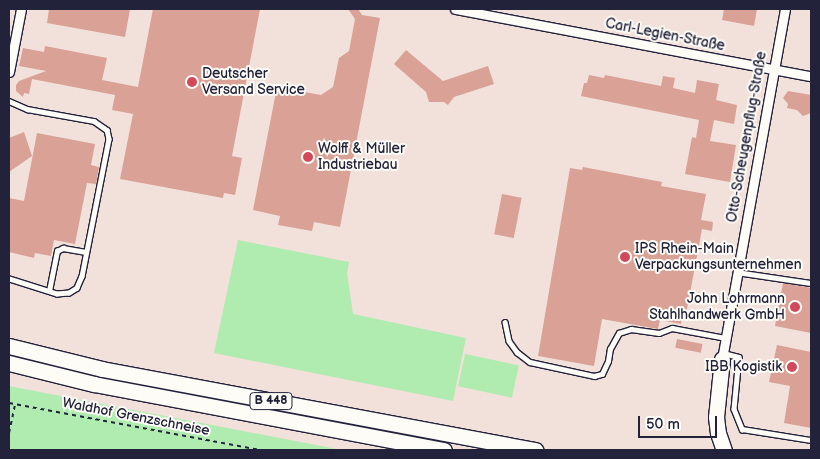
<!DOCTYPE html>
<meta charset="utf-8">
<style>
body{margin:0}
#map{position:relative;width:820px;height:459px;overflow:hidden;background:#f2e1da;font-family:"Balsamiq Sans",sans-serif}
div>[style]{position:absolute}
.green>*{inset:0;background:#b0ebb0;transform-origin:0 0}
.building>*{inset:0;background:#daa196;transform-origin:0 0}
.path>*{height:2px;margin-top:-1px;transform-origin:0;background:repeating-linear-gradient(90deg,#22223b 0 4px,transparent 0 8px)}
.roads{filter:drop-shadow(1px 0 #22223b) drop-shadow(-1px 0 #22223b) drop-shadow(0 1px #22223b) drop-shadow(0 -1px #22223b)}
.service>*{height:4.5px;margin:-2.25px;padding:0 2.25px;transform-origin:2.25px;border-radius:2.25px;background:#fdfcf7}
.minor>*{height:9px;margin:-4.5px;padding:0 4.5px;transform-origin:4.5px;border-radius:4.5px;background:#fdfcf7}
.primary>*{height:15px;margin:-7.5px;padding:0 7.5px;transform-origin:7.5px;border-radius:7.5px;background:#fdfcf7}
.dots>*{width:14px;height:14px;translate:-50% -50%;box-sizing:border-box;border:2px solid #fdfcf7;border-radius:50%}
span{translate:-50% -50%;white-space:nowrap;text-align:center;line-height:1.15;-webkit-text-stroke:4px #fdfcf7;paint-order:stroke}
.shield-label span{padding:1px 4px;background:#fdfcf7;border:1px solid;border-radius:4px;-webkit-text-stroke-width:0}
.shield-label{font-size:12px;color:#22223b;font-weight:700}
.street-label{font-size:14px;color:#22223b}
.poi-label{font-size:14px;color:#22223b}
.left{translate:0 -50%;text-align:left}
.right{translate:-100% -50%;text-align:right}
.frame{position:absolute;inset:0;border:10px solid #22223b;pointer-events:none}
.scale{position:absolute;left:638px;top:416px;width:79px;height:22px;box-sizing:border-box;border:2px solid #22223b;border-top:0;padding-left:6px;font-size:15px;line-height:18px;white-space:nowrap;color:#22223b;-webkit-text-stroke:4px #fdfcf7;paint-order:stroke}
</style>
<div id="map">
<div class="green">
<i style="clip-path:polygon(238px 240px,349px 262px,347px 273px,353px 314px,466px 338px,453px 401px,214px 353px)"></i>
<i style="left:465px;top:354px;width:55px;height:33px;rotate:12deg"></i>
<i style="clip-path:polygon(9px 386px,19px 388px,342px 450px,9px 450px)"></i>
</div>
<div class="building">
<i style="clip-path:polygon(49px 9px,130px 9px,125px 37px,47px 23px)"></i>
<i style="clip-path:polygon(153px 9px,260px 9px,232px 156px,242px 158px,235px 195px,224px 193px,223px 198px,120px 179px,133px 114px,112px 110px,115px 95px,32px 79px,29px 94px,24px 93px,23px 97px,16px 91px,16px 85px,19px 81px,46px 71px,19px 66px,23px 48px,44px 52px,45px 46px,107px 58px,102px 80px,138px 87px)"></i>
<i style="clip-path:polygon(348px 9px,358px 9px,362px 15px,380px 18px,340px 227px,314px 222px,312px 231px,278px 225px,280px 216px,253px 210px,277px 87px,321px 95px,333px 87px,339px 58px,349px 51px,355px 19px)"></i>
<i style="clip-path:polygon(724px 9px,757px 9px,754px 26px,722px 20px)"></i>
<i style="clip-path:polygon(406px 50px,443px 81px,488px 66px,494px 84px,454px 97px,448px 105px,444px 102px,429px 102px,426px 92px,394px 64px)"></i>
<i style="clip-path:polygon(589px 75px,604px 78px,605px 75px,661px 86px,663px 76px,675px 78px,673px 88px,695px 93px,697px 80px,719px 84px,716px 100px,737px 105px,734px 124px,714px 120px,710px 141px,736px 145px,730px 182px,685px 174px,692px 137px,696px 138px,699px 120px,581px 96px,584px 83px,587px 83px)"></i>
<i style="clip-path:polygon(788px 91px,811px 95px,811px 113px,803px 116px,797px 110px,787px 108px,788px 104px,783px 98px)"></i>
<i style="clip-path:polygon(24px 132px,32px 156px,9px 172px,9px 138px)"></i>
<i style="clip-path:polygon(37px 133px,95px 144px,91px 165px,99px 167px,96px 184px,87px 183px,75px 244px,54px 240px,51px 256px,35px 253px,34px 258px,9px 252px,9px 198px,24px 201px)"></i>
<i style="clip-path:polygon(583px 167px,662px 182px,661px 186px,706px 194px,701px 220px,713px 222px,712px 231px,702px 229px,685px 320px,682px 319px,681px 324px,660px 320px,658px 329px,602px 319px,594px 366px,538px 356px,570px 168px,582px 170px)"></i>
<i style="left:502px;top:194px;width:20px;height:41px;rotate:11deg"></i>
<i style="clip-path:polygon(783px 283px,811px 288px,811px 333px,775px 326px)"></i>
<i style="left:677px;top:339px;width:26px;height:9px;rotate:11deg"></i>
<i style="clip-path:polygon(777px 345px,811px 352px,811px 428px,784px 423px,790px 386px,769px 382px)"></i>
</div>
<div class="path">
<i style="left:9px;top:403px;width:254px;rotate:10.6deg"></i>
<i style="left:9px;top:433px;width:29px;rotate:-78deg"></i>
</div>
<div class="roads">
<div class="service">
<i style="left:9px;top:101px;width:20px;rotate:24deg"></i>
<i style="left:27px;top:109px;width:68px;rotate:10.2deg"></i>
<i style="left:94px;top:121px;width:16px;rotate:35deg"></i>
<i style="left:107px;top:130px;width:9px;rotate:77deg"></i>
<i style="left:109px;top:139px;width:140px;rotate:101.1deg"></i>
<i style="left:82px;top:276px;width:13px;rotate:113deg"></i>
<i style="left:77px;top:288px;width:9px;rotate:148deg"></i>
<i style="left:69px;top:293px;width:12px;rotate:175deg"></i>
<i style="left:57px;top:294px;width:50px;rotate:-162.6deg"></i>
<i style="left:737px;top:272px;width:75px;rotate:8.5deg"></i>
<i style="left:49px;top:291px;width:41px;rotate:-78.7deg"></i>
<i style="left:57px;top:251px;width:7px;rotate:-27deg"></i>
<i style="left:63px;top:248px;width:23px;rotate:10deg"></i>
<i style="left:505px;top:322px;width:19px;rotate:78deg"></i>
<i style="left:509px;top:341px;width:14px;rotate:54deg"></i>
<i style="left:517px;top:352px;width:16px;rotate:38deg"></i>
<i style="left:530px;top:362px;width:66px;rotate:12.3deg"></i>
<i style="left:594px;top:376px;width:8px;rotate:-14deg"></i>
<i style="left:602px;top:374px;width:14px;rotate:-65deg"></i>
<i style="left:608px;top:361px;width:12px;rotate:-81deg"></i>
<i style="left:610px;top:349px;width:18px;rotate:-61deg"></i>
<i style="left:619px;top:333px;width:13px;rotate:-18deg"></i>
<i style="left:631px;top:329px;width:28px;rotate:8deg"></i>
<i style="left:659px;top:333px;width:14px;rotate:-21deg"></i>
<i style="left:672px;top:328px;width:55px;rotate:10.5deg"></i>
<i style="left:723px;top:353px;width:16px;rotate:14deg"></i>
<i style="left:739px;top:357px;width:52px;rotate:95.5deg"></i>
<i style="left:734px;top:409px;width:22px;rotate:68deg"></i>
<i style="left:742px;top:429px;width:70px;rotate:9.1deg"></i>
</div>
<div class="minor">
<i style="left:455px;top:9px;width:362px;rotate:10.7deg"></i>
<i style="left:9px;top:72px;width:64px;rotate:-79.2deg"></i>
<i style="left:722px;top:359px;width:356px;rotate:-79.8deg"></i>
</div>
<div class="primary">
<i style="left:9px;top:346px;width:96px;rotate:13.9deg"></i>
<i style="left:102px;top:369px;width:441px;rotate:10.6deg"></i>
<i style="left:722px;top:359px;width:58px;rotate:95.9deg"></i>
<i style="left:716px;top:417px;width:16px;rotate:83deg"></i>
<i style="left:718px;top:433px;width:18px;rotate:71deg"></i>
<i style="left:9px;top:363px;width:88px;rotate:13.9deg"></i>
<i style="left:94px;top:384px;width:356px;rotate:10.7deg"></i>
</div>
</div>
<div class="dots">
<i style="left:192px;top:82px;background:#d1495b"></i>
<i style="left:308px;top:157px;background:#d1495b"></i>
<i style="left:625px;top:257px;background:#d1495b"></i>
<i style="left:795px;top:307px;background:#d1495b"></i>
<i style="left:792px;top:367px;background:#d1495b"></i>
</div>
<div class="shield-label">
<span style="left:271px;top:401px">B 448</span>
</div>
<div class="street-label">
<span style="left:665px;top:35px;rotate:11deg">Carl-Legien-Straße</span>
<span style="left:747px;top:137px;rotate:-80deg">Otto-Scheugenpflug-Straße</span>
<span style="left:136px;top:417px;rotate:11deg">Waldhof Grenzschneise</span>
</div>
<div class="poi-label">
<span class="left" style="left:202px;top:82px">Deutscher<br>Versand Service</span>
<span class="left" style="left:318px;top:157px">Wolff &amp; Müller<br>Industriebau</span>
<span class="left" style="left:635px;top:257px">IPS Rhein-Main<br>Verpackungsunternehmen</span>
<span class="right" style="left:785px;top:307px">John Lohrmann<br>Stahlhandwerk GmbH</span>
<span class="right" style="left:782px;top:367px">IBB Kogistik</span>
</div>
<div class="frame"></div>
<div class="scale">50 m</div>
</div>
